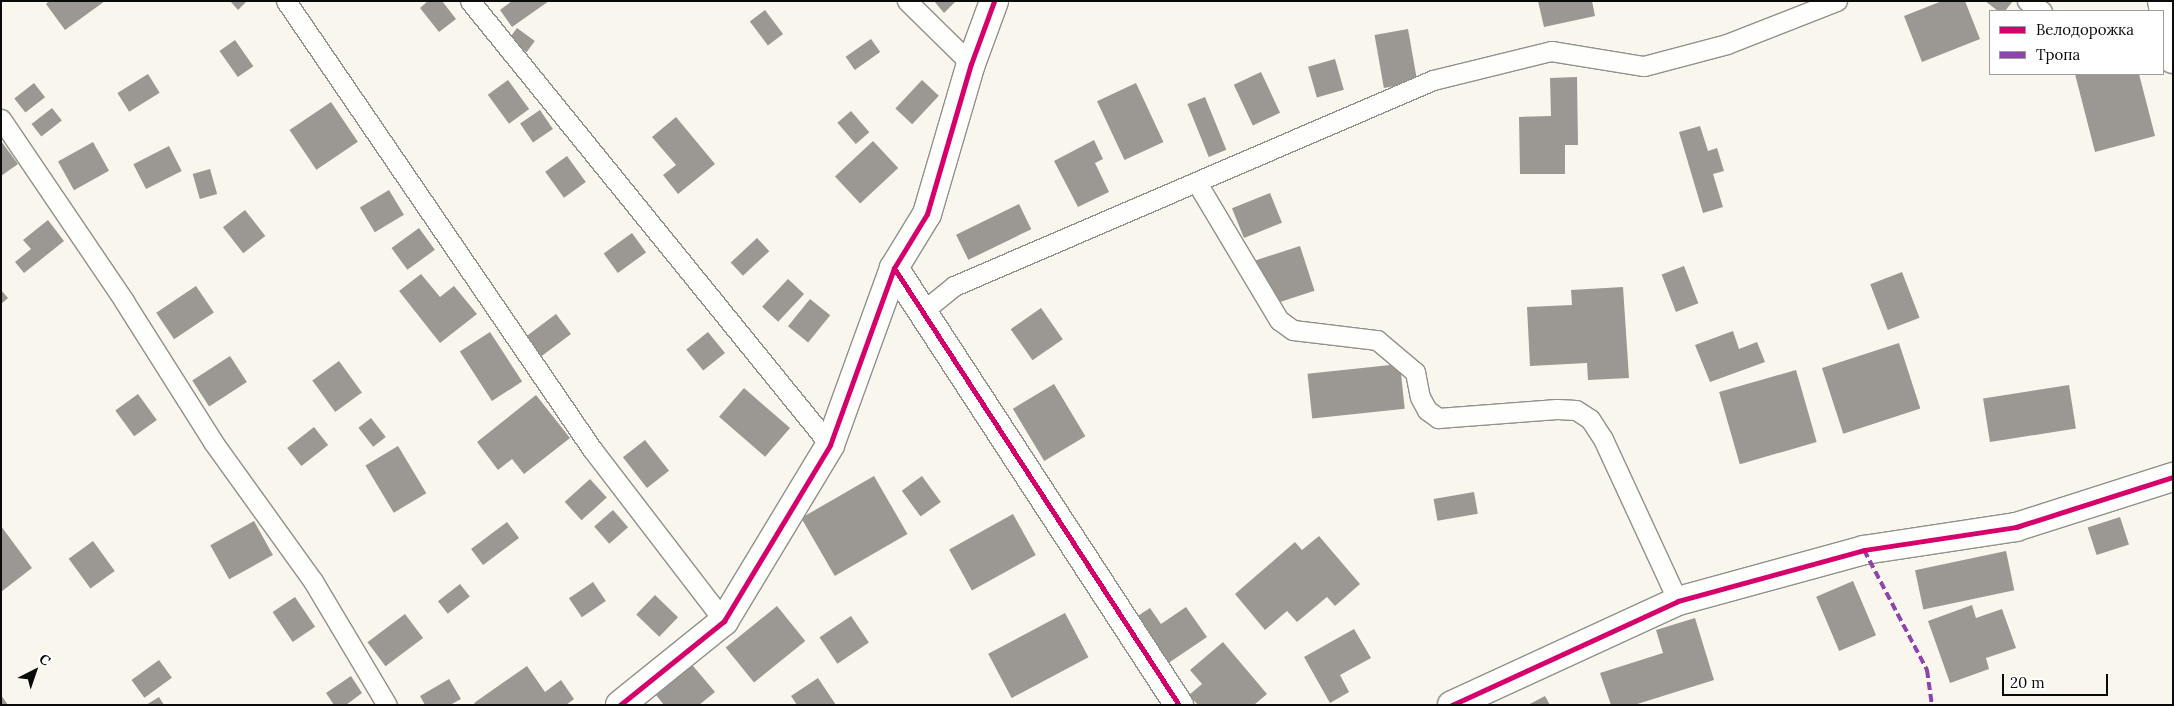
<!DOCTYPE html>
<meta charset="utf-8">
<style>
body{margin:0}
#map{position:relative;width:2174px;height:706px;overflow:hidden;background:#f9f6ed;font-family:Lora,serif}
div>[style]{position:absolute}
.building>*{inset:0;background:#9b9893;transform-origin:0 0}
.roads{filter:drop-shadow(1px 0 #92908c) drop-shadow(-1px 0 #92908c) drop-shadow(0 1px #92908c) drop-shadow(0 -1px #92908c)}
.lane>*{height:19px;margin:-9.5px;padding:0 9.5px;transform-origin:9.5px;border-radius:9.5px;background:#fefefc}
.street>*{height:28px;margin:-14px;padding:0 14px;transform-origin:14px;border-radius:14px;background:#fefefc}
.quiet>*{height:4px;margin-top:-2px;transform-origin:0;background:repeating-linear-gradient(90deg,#8e44ad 0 8px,transparent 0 12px)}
.cycleway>*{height:5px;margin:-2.5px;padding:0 2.5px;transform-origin:2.5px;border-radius:2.5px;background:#d6006c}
span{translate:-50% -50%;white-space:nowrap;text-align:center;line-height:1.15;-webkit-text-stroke:5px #fff;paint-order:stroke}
.frame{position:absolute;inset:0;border:2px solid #0a0a0a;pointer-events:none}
.legend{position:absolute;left:1989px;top:10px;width:175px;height:65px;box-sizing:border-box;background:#fff;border:1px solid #9d9d9d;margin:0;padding:6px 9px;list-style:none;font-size:15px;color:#0a0a0a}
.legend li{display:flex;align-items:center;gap:10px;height:25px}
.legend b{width:25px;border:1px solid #9d9d9d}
.north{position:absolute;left:10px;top:646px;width:50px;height:50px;-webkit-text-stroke:4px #fff;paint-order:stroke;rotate:41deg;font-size:14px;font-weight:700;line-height:20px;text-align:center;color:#0a0a0a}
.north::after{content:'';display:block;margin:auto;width:18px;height:22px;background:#0a0a0a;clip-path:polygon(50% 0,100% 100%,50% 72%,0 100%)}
.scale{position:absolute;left:2002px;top:674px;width:106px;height:22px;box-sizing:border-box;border:2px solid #0a0a0a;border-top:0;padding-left:6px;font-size:15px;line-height:18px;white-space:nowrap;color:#0a0a0a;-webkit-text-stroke:4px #fff;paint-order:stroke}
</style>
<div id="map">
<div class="building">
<i style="clip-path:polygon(49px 1px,105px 1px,65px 30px,46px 4px)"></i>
<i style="clip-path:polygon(230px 1px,247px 1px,238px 10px)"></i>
<i style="clip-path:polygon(428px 1px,442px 1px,456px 19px,439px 32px,420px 8px)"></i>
<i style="clip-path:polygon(512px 1px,549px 1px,512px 27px,500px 10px)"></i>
<i style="clip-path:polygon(934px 1px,956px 1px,944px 13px)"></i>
<i style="clip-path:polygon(1538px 1px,1592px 1px,1595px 16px,1544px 27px)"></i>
<i style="clip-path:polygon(1942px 1px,1965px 1px,1980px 39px,1922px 62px,1904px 16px)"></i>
<i style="clip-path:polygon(1985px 1px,2013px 1px,2005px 11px,1998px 11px)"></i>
<i style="left:765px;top:10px;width:30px;height:19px;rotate:53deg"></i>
<i style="left:517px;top:28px;width:22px;height:14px;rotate:36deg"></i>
<i style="left:1408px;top:29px;width:54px;height:34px;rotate:80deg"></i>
<i style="left:871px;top:39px;width:16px;height:31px;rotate:55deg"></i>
<i style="left:235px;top:40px;width:32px;height:19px;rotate:55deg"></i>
<i style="left:1335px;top:59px;width:32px;height:28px;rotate:74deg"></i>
<i style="left:1261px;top:72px;width:45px;height:30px;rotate:65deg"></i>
<i style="left:148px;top:74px;width:22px;height:36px;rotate:58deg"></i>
<i style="clip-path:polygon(2075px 74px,2139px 74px,2155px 136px,2095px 152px)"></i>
<i style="clip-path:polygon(1577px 77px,1578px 145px,1565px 145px,1565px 174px,1520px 174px,1519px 117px,1551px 116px,1550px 78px)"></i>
<i style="left:508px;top:80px;width:36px;height:25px;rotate:54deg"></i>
<i style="left:922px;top:80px;width:23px;height:39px;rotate:43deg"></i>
<i style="left:34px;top:83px;width:18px;height:25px;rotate:52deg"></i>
<i style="left:1136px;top:83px;width:65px;height:43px;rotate:65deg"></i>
<i style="left:1205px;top:97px;width:57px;height:19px;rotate:68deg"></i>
<i style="left:331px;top:102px;width:48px;height:50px;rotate:56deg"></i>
<i style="left:52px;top:108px;width:16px;height:26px;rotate:52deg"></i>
<i style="left:540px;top:110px;width:23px;height:24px;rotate:56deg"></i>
<i style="left:851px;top:111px;width:28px;height:18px;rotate:49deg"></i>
<i style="clip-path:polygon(676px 117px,715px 164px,678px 194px,663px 175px,676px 165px,652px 137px)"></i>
<i style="clip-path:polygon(1700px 126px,1708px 151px,1717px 148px,1724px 171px,1713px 174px,1723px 207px,1703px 213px,1679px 132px)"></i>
<i style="clip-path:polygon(1094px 140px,1103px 159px,1095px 163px,1109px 192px,1078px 207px,1054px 161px)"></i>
<i style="clip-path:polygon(1px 141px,18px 164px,1px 176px)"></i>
<i style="left:873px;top:141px;width:37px;height:52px;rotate:47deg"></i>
<i style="left:93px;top:142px;width:33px;height:40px;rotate:61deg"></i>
<i style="left:169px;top:146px;width:28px;height:40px;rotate:63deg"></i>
<i style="left:567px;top:156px;width:32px;height:27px;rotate:54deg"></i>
<i style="left:210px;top:169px;width:26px;height:18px;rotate:74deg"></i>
<i style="left:389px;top:190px;width:29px;height:34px;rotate:59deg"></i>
<i style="left:1270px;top:193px;width:32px;height:41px;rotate:68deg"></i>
<i style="left:1019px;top:204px;width:28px;height:70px;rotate:64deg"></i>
<i style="left:245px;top:210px;width:33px;height:28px;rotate:52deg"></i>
<i style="clip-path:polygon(48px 220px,64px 241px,24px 273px,15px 262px,31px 249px,23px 240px)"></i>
<i style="left:419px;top:228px;width:27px;height:34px;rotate:54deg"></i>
<i style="left:632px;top:233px;width:24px;height:35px;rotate:54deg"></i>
<i style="left:757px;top:238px;width:18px;height:36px;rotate:47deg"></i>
<i style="left:1300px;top:246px;width:47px;height:47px;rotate:72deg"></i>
<i style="left:1684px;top:266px;width:40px;height:24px;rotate:69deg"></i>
<i style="left:1902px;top:272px;width:49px;height:34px;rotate:69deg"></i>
<i style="clip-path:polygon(421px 274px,440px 297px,454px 286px,477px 314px,440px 343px,399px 291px)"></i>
<i style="left:788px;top:279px;width:22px;height:38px;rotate:43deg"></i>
<i style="left:196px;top:286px;width:32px;height:48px;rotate:56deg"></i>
<i style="clip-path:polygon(1623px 287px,1629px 378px,1588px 380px,1587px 363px,1530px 366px,1527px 307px,1572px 305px,1571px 290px)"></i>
<i style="clip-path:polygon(1px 290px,8px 298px,1px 304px)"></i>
<i style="left:810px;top:299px;width:26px;height:35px;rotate:39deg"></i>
<i style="left:1041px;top:308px;width:38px;height:37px;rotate:55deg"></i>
<i style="left:556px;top:314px;width:25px;height:38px;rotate:53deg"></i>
<i style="clip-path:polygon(1733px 331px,1739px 349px,1757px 342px,1765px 362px,1710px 382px,1695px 345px)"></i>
<i style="left:490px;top:332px;width:59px;height:36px;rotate:57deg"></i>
<i style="left:708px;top:332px;width:27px;height:28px;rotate:51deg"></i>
<i style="left:1899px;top:343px;width:69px;height:81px;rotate:72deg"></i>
<i style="left:230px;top:356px;width:31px;height:45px;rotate:57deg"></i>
<i style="left:339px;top:361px;width:39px;height:33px;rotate:54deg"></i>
<i style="left:1400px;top:364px;width:45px;height:93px;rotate:84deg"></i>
<i style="left:1796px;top:370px;width:75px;height:80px;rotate:74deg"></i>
<i style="left:1054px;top:384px;width:61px;height:48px;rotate:59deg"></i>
<i style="left:2069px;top:385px;width:44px;height:87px;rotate:81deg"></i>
<i style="left:744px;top:388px;width:61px;height:38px;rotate:41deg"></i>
<i style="left:138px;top:394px;width:32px;height:28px;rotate:54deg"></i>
<i style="clip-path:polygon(536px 395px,570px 438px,524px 474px,512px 459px,498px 470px,477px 442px)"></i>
<i style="left:371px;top:418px;width:24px;height:16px;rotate:52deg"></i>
<i style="left:314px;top:427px;width:23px;height:34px;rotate:52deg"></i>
<i style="left:645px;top:440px;width:39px;height:28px;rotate:52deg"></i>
<i style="left:398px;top:446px;width:55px;height:38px;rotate:59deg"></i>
<i style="left:874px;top:476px;width:67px;height:84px;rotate:60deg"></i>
<i style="left:922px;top:476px;width:32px;height:25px;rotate:54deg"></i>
<i style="left:590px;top:479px;width:25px;height:34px;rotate:48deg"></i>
<i style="left:1474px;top:492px;width:22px;height:41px;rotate:80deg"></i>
<i style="left:613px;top:510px;width:23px;height:25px;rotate:49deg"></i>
<i style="left:1013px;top:514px;width:47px;height:73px;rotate:61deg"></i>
<i style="left:2120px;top:517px;width:29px;height:34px;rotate:72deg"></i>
<i style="left:254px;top:521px;width:39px;height:50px;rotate:61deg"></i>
<i style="left:507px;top:522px;width:20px;height:45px;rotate:53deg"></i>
<i style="clip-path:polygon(1px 526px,32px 568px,1px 592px)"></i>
<i style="clip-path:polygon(1319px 536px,1360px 584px,1335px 606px,1327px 597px,1297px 622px,1287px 611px,1265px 630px,1235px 594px,1295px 542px,1302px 550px)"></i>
<i style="left:93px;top:541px;width:37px;height:30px;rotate:54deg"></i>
<i style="left:2006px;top:551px;width:40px;height:93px;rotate:78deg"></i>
<i style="left:1853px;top:581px;width:59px;height:40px;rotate:67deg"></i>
<i style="left:593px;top:582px;width:23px;height:29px;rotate:56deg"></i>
<i style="left:460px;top:584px;width:16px;height:28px;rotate:52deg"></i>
<i style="left:655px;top:595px;width:32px;height:27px;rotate:44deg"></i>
<i style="left:295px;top:597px;width:36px;height:27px;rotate:56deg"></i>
<i style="clip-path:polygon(1972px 605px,1976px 618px,2002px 609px,2016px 648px,1986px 658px,1989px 669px,1950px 683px,1928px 621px)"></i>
<i style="left:777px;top:606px;width:45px;height:66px;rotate:51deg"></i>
<i style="clip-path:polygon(1186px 607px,1207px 637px,1164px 666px,1133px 619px,1150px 608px,1161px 624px)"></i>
<i style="left:1065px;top:613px;width:50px;height:87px;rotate:62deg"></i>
<i style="left:405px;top:614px;width:30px;height:47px;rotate:53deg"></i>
<i style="left:851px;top:616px;width:32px;height:38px;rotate:56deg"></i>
<i style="clip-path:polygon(1695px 618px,1714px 680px,1634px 705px,1611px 705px,1600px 673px,1663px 653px,1656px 630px)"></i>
<i style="clip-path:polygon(1354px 629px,1371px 658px,1340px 675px,1349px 692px,1330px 703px,1304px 657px)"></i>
<i style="clip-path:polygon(1223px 642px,1267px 694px,1254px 705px,1198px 705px,1189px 695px,1202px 684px,1190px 670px)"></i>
<i style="left:159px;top:660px;width:22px;height:34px;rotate:54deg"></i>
<i style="clip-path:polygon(688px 660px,715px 692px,699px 705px,664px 705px,652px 690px)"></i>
<i style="clip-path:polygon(527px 666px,545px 692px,561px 680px,574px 699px,566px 705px,476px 705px,474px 703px)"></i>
<i style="clip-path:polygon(351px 676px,362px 693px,346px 705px,334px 705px,326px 693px)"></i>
<i style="clip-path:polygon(818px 678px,836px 705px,797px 705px,791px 696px)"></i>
<i style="clip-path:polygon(449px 679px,461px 699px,450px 705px,425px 705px,420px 696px)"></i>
<i style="clip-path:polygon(1px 695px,8px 705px,1px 705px)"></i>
<i style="clip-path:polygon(1545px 696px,1550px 705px,1528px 705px)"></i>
<i style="clip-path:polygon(159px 697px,164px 705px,146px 705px)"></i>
</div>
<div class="roads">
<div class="lane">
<i style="left:286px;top:1px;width:543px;rotate:55.67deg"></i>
<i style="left:592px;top:449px;width:217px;rotate:52.5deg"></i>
<i style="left:470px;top:1px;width:572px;rotate:50.96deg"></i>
<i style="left:907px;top:1px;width:90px;rotate:44.5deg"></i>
<i style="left:2027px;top:1px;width:18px;rotate:34deg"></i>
<i style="left:1px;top:119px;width:220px;rotate:55.9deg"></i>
<i style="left:124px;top:301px;width:167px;rotate:57.7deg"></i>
<i style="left:213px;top:442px;width:171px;rotate:54.3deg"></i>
<i style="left:313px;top:581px;width:144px;rotate:59.2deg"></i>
<i style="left:1197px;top:183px;width:160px;rotate:59.1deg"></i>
<i style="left:1279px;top:320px;width:17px;rotate:36deg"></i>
<i style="left:1293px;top:330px;width:85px;rotate:6.8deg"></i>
<i style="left:1377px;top:340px;width:50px;rotate:40.1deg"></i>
<i style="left:1415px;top:372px;width:25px;rotate:79deg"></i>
<i style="left:1420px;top:397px;width:15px;rotate:62deg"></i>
<i style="left:1427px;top:410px;width:14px;rotate:36deg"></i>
<i style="left:1438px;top:418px;width:119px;rotate:-4.3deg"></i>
<i style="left:1557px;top:409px;width:19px;rotate:3deg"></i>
<i style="left:1576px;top:410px;width:17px;rotate:33deg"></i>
<i style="left:1590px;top:419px;width:24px;rotate:57deg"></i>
<i style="left:1603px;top:439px;width:179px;rotate:65.2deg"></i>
<i style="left:922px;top:312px;width:41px;rotate:-39.1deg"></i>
<i style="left:954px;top:286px;width:521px;rotate:-23.27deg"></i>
<i style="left:1433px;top:80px;width:122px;rotate:-13.8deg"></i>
<i style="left:1551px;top:51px;width:94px;rotate:9.2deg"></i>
<i style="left:1644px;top:66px;width:86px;rotate:-14.8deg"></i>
<i style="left:1727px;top:44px;width:118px;rotate:-21.4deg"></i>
</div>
<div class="street">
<i style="left:2162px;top:1px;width:59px;rotate:79.3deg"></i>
<i style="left:894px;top:268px;width:522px;rotate:56.89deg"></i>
<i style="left:620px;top:705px;width:134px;rotate:-38.9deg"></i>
<i style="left:724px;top:621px;width:205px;rotate:-58.9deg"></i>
<i style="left:830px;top:445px;width:188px;rotate:-70.1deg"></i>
<i style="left:894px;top:268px;width:63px;rotate:-58.6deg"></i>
<i style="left:927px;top:214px;width:156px;rotate:-73.7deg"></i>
<i style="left:971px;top:64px;width:67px;rotate:-69.9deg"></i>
<i style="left:1452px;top:705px;width:249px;rotate:-24.7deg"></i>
<i style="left:1678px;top:601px;width:193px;rotate:-15.3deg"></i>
<i style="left:1864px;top:550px;width:154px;rotate:-8.6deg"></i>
<i style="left:2016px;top:527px;width:165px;rotate:-17.7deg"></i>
</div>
</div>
<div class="quiet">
<i style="left:1864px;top:550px;width:136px;rotate:62.3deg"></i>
<i style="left:1927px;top:670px;width:35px;rotate:82deg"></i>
</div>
<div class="cycleway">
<i style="left:894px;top:268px;width:522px;rotate:56.89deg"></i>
<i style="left:620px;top:705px;width:134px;rotate:-38.9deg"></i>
<i style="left:724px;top:621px;width:205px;rotate:-58.9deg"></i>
<i style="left:830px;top:445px;width:188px;rotate:-70.1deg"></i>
<i style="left:894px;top:268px;width:63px;rotate:-58.6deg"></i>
<i style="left:927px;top:214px;width:156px;rotate:-73.7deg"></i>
<i style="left:971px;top:64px;width:67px;rotate:-69.9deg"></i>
<i style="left:1452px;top:705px;width:249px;rotate:-24.7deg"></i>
<i style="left:1678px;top:601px;width:193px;rotate:-15.3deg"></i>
<i style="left:1864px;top:550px;width:154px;rotate:-8.6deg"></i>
<i style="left:2016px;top:527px;width:165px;rotate:-17.7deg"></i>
</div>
<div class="frame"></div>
<ul class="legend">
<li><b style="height:6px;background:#d6006c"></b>Велодорожка</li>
<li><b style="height:6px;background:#8e44ad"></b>Тропа</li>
</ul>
<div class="north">С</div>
<div class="scale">20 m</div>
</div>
